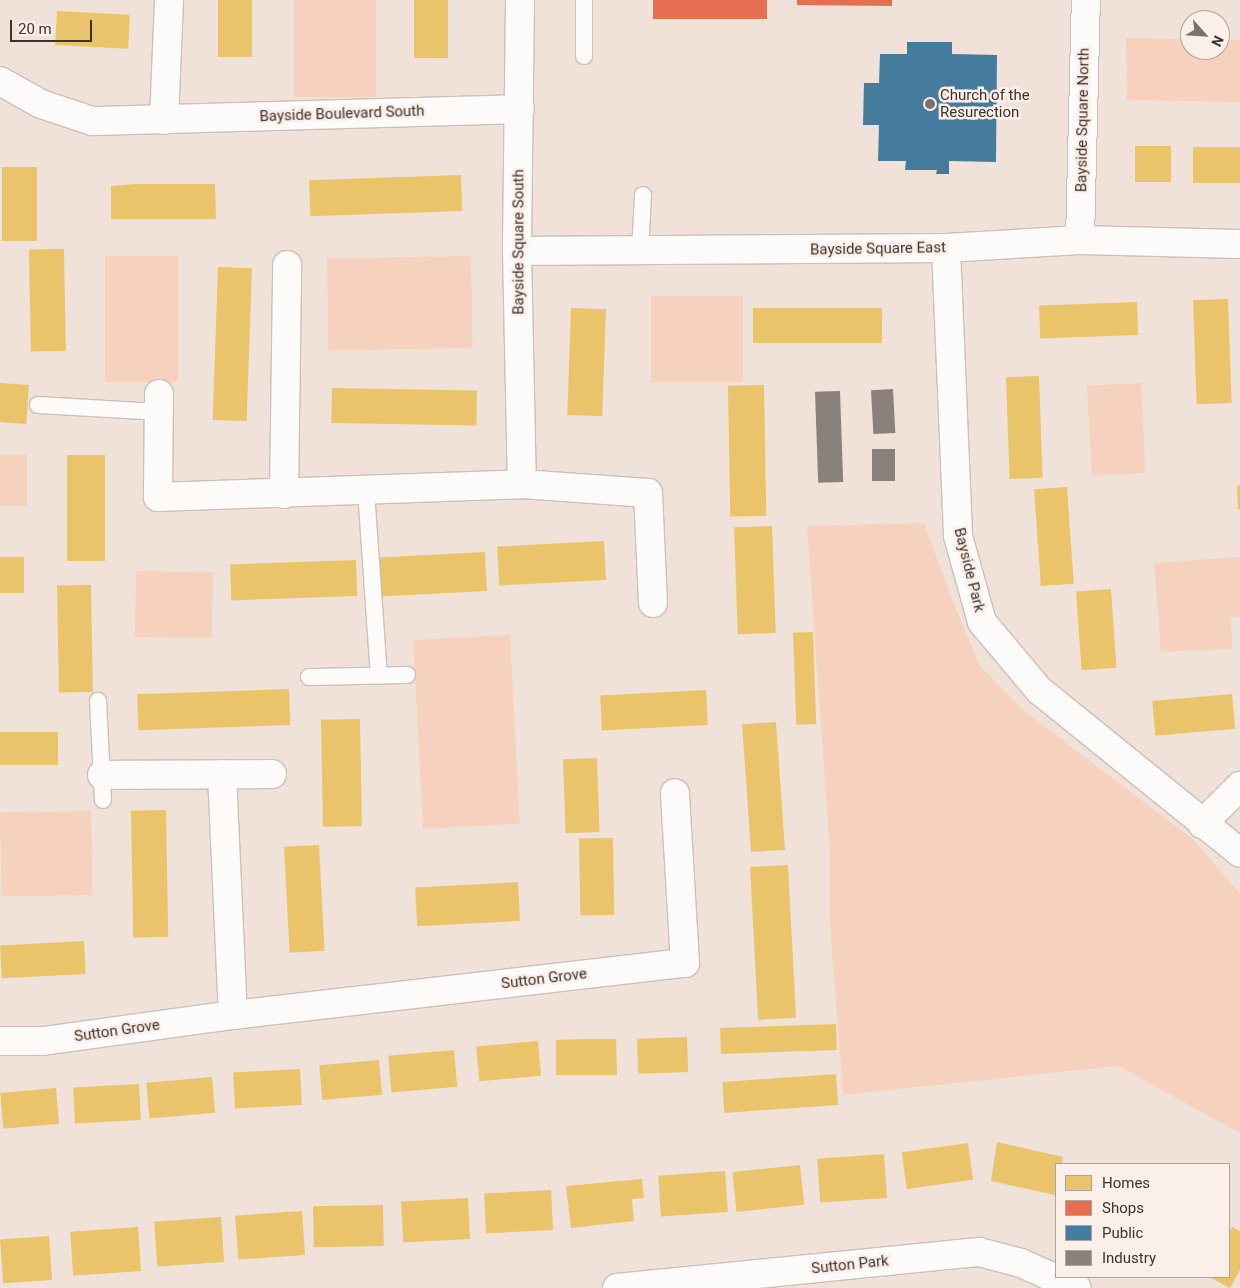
<!DOCTYPE html>
<style>
body{margin:0}
#map{position:relative;width:1240px;height:1288px;overflow:hidden;background:#f1e2d9;font-family:Roboto,sans-serif}
div>[style]{position:absolute}
.green>*{inset:0;background:#f6d1be;transform-origin:0 0}
.homes>*{inset:0;background:#e9c46a;transform-origin:0 0}
.shops>*{inset:0;background:#e76f51;transform-origin:0 0}
.public>*{inset:0;background:#457b9d}
.industry>*{inset:0;background:#8a817c;transform-origin:0 0}
.roads{filter:drop-shadow(1px 0 #cbbfb8) drop-shadow(-1px 0 #cbbfb8) drop-shadow(0 1px #cbbfb8) drop-shadow(0 -1px #cbbfb8)}
.lane>*{height:16px;margin:-8px;padding:0 8px;transform-origin:8px;border-radius:8px;background:#fdfbf9}
.street>*{height:28px;margin:-14px;padding:0 14px;transform-origin:14px;border-radius:14px;background:#fdfbf9}
.dots>*{width:14px;height:14px;translate:-50% -50%;box-sizing:border-box;border:2px solid #fbefe9;border-radius:50%}
span{translate:-50% -50%;white-space:nowrap;text-align:center;line-height:1.15;-webkit-text-stroke:5px #fbefe9;paint-order:stroke}
.poi-label{font-size:15px;color:#3d322c}
.left{translate:0 -50%;text-align:left}
.street-label{font-size:15px;color:#3d322c}
.legend{position:absolute;left:1055px;top:1163px;width:175px;height:115px;box-sizing:border-box;background:#fbefe9;border:1px solid #afa39d;margin:0;padding:6px 9px;list-style:none;font-size:15px;color:#3d322c}
.legend li{display:flex;align-items:center;gap:10px;height:25px}
.legend b{width:25px;border:1px solid #afa39d}
.north{position:absolute;left:1180px;top:10px;width:50px;height:50px;box-sizing:border-box;background:#fbefe9;border:1px solid #afa39d;border-radius:50%;rotate:116deg;font-size:14px;font-weight:700;line-height:20px;text-align:center;color:#3d322c}
.north::after{content:'';display:block;margin:auto;width:18px;height:22px;background:#7c7069;clip-path:polygon(50% 0,100% 100%,50% 72%,0 100%)}
.scale{position:absolute;left:10px;top:20px;width:82px;height:22px;box-sizing:border-box;border:2px solid #3d322c;border-top:0;padding-left:6px;font-size:15px;line-height:18px;white-space:nowrap;color:#3d322c;-webkit-text-stroke:4px #fbefe9;paint-order:stroke}
</style>
<div id="map">
<div class="green">
<i style="left:294px;top:0;width:82px;height:97px"></i>
<i style="clip-path:polygon(1126px 38px,1190px 39px,1190px 50px,1220px 50px,1220px 40px,1240px 40px,1240px 102px,1127px 100px)"></i>
<i style="left:105px;top:256px;width:73px;height:126px"></i>
<i style="left:471px;top:256px;width:92px;height:144px;rotate:89deg"></i>
<i style="left:651px;top:296px;width:92px;height:86px"></i>
<i style="left:1141px;top:383px;width:90px;height:54px;rotate:87deg"></i>
<i style="left:0;top:455px;width:27px;height:51px"></i>
<i style="clip-path:polygon(924px 523px,951px 597px,980px 666px,1024px 711px,1194px 840px,1240px 894px,1240px 1133px,1118px 1066px,843px 1095px,830px 924px,830px 853px,807px 526px)"></i>
<i style="clip-path:polygon(1240px 557px,1240px 617px,1231px 617px,1232px 649px,1161px 652px,1154px 563px)"></i>
<i style="left:136px;top:571px;width:77px;height:66px;rotate:1deg"></i>
<i style="left:510px;top:635px;width:189px;height:97px;rotate:87deg"></i>
<i style="left:91px;top:811px;width:84px;height:91px;rotate:89deg"></i>
</div>
<div class="homes">
<i style="left:218px;top:0;width:34px;height:57px"></i>
<i style="left:414px;top:0;width:34px;height:58px"></i>
<i style="left:57px;top:11px;width:73px;height:34px;rotate:3deg"></i>
<i style="left:1135px;top:146px;width:36px;height:36px"></i>
<i style="left:1193px;top:147px;width:47px;height:36px"></i>
<i style="left:2px;top:167px;width:35px;height:74px"></i>
<i style="left:461px;top:175px;width:36px;height:152px;rotate:88deg"></i>
<i style="clip-path:polygon(135px 184px,215px 184px,216px 219px,111px 219px,111px 186px)"></i>
<i style="left:64px;top:249px;width:102px;height:35px;rotate:89deg"></i>
<i style="left:218px;top:267px;width:34px;height:153px;rotate:2deg"></i>
<i style="left:1228px;top:299px;width:104px;height:35px;rotate:88deg"></i>
<i style="left:1137px;top:302px;width:33px;height:98px;rotate:88deg"></i>
<i style="left:571px;top:308px;width:35px;height:107px;rotate:2deg"></i>
<i style="left:753px;top:308px;width:129px;height:35px"></i>
<i style="left:1039px;top:376px;width:102px;height:33px;rotate:88deg"></i>
<i style="left:0;top:383px;width:29px;height:39px;rotate:4deg"></i>
<i style="left:764px;top:385px;width:131px;height:36px;rotate:89deg"></i>
<i style="left:332px;top:388px;width:145px;height:35px;rotate:1deg"></i>
<i style="left:67px;top:455px;width:38px;height:106px"></i>
<i style="clip-path:polygon(1240px 485px,1240px 509px,1238px 509px,1237px 486px)"></i>
<i style="left:1067px;top:487px;width:97px;height:33px;rotate:86deg"></i>
<i style="left:772px;top:526px;width:107px;height:38px;rotate:88deg"></i>
<i style="left:604px;top:541px;width:39px;height:107px;rotate:87deg"></i>
<i style="left:485px;top:552px;width:39px;height:106px;rotate:87deg"></i>
<i style="left:0;top:557px;width:24px;height:36px"></i>
<i style="left:356px;top:560px;width:36px;height:126px;rotate:88deg"></i>
<i style="left:91px;top:585px;width:107px;height:34px;rotate:89deg"></i>
<i style="left:1111px;top:589px;width:79px;height:35px;rotate:86deg"></i>
<i style="left:813px;top:632px;width:92px;height:20px;rotate:88deg"></i>
<i style="left:289px;top:689px;width:36px;height:152px;rotate:88deg"></i>
<i style="left:706px;top:690px;width:35px;height:106px;rotate:87deg"></i>
<i style="left:1232px;top:694px;width:35px;height:80px;rotate:85deg"></i>
<i style="left:360px;top:719px;width:107px;height:39px;rotate:89deg"></i>
<i style="left:776px;top:722px;width:128px;height:34px;rotate:86deg"></i>
<i style="left:58px;top:732px;width:33px;height:58px;rotate:90deg"></i>
<i style="left:597px;top:758px;width:74px;height:34px;rotate:88deg"></i>
<i style="left:166px;top:810px;width:127px;height:35px;rotate:89deg"></i>
<i style="left:613px;top:838px;width:77px;height:34px;rotate:89deg"></i>
<i style="left:319px;top:845px;width:106px;height:35px;rotate:87deg"></i>
<i style="left:788px;top:865px;width:153px;height:38px;rotate:87deg"></i>
<i style="left:518px;top:882px;width:39px;height:103px;rotate:87deg"></i>
<i style="left:84px;top:941px;width:33px;height:84px;rotate:87deg"></i>
<i style="left:836px;top:1024px;width:26px;height:116px;rotate:88deg"></i>
<i style="left:687px;top:1037px;width:35px;height:50px;rotate:88deg"></i>
<i style="clip-path:polygon(586px 1039px,616px 1039px,617px 1075px,556px 1075px,556px 1040px)"></i>
<i style="left:538px;top:1041px;width:35px;height:62px;rotate:85deg"></i>
<i style="left:454px;top:1050px;width:37px;height:66px;rotate:85deg"></i>
<i style="left:379px;top:1060px;width:35px;height:60px;rotate:85deg"></i>
<i style="left:300px;top:1069px;width:36px;height:67px;rotate:87deg"></i>
<i style="left:836px;top:1074px;width:31px;height:114px;rotate:86deg"></i>
<i style="left:212px;top:1077px;width:36px;height:66px;rotate:85deg"></i>
<i style="left:139px;top:1084px;width:36px;height:66px;rotate:87deg"></i>
<i style="left:56px;top:1088px;width:36px;height:56px;rotate:85deg"></i>
<i style="clip-path:polygon(997px 1142px,1063px 1157px,1062px 1164px,1056px 1164px,1055px 1195px,991px 1181px)"></i>
<i style="left:968px;top:1143px;width:37px;height:67px;rotate:82deg"></i>
<i style="left:884px;top:1154px;width:44px;height:67px;rotate:86deg"></i>
<i style="left:800px;top:1165px;width:40px;height:68px;rotate:84deg"></i>
<i style="left:725px;top:1171px;width:41px;height:67px;rotate:86deg"></i>
<i style="clip-path:polygon(642px 1179px,644px 1198px,632px 1199px,634px 1221px,571px 1228px,566px 1186px)"></i>
<i style="left:551px;top:1190px;width:40px;height:67px;rotate:87deg"></i>
<i style="left:468px;top:1198px;width:41px;height:67px;rotate:87deg"></i>
<i style="left:383px;top:1205px;width:41px;height:70px;rotate:89deg"></i>
<i style="left:302px;top:1211px;width:44px;height:67px;rotate:86deg"></i>
<i style="left:221px;top:1217px;width:45px;height:67px;rotate:86deg"></i>
<i style="left:138px;top:1227px;width:44px;height:68px;rotate:86deg"></i>
<i style="clip-path:polygon(1232px 1227px,1240px 1231px,1240px 1270px,1230px 1288px,1209px 1277px,1229px 1277px,1229px 1232px)"></i>
<i style="left:49px;top:1236px;width:44px;height:49px;rotate:86deg"></i>
</div>
<div class="shops">
<i style="left:653px;top:0;width:114px;height:19px"></i>
<i style="clip-path:polygon(797px 0,892px 0,892px 6px,797px 5px)"></i>
</div>
<div class="public">
<i style="clip-path:polygon(907px 42px,952px 42px,952px 54px,997px 55px,996px 162px,949px 161px,949px 174px,936px 174px,937px 170px,905px 170px,906px 161px,878px 161px,879px 125px,863px 125px,864px 83px,879px 83px,880px 54px,907px 54px)"></i>
</div>
<div class="industry">
<i style="left:893px;top:389px;width:44px;height:22px;rotate:87deg"></i>
<i style="left:840px;top:391px;width:91px;height:25px;rotate:88deg"></i>
<i style="left:872px;top:449px;width:23px;height:32px"></i>
</div>
<div class="roads">
<div class="lane">
<i style="left:584px;top:0;width:56px;rotate:90deg"></i>
<i style="left:640px;top:251px;width:56px;rotate:-86.9deg"></i>
<i style="left:38px;top:405px;width:120px;rotate:3.3deg"></i>
<i style="left:366px;top:491px;width:185px;rotate:86deg"></i>
<i style="left:309px;top:677px;width:98px;rotate:-1.2deg"></i>
<i style="left:98px;top:701px;width:99px;rotate:87.1deg"></i>
</div>
<div class="street">
<i style="left:520px;top:0;width:251px;rotate:90.7deg"></i>
<i style="left:517px;top:251px;width:233px;rotate:88.8deg"></i>
<i style="left:0;top:81px;width:47px;rotate:29.3deg"></i>
<i style="left:41px;top:104px;width:54px;rotate:18.4deg"></i>
<i style="left:92px;top:121px;width:428px;rotate:-1.6deg"></i>
<i style="left:164px;top:120px;width:120px;rotate:-87.6deg"></i>
<i style="left:1080px;top:240px;width:240px;rotate:-88.6deg"></i>
<i style="left:946px;top:248px;width:288px;rotate:87.6deg"></i>
<i style="left:958px;top:536px;width:89px;rotate:74.4deg"></i>
<i style="left:982px;top:622px;width:89px;rotate:50deg"></i>
<i style="left:1039px;top:690px;width:259px;rotate:39deg"></i>
<i style="left:517px;top:251px;width:429px;rotate:-0.4deg"></i>
<i style="left:946px;top:248px;width:134px;rotate:-3.4deg"></i>
<i style="left:1080px;top:240px;width:160px;rotate:1.4deg"></i>
<i style="left:159px;top:394px;width:103px;rotate:90.6deg"></i>
<i style="left:158px;top:497px;width:364px;rotate:-2deg"></i>
<i style="left:522px;top:484px;width:126px;rotate:4.1deg"></i>
<i style="left:648px;top:493px;width:110px;rotate:87.4deg"></i>
<i style="left:284px;top:494px;width:229px;rotate:-89.2deg"></i>
<i style="left:222px;top:774px;width:241px;rotate:87.4deg"></i>
<i style="left:102px;top:775px;width:170px;rotate:-0.3deg"></i>
<i style="left:1202px;top:824px;width:54px;rotate:-45deg"></i>
<i style="left:0;top:1041px;width:43px"></i>
<i style="left:43px;top:1041px;width:192px;rotate:-7.8deg"></i>
<i style="left:233px;top:1015px;width:455px;rotate:-6.6deg"></i>
<i style="left:685px;top:963px;width:170px;rotate:-93.4deg"></i>
<i style="left:617px;top:1288px;width:364px;rotate:-5.7deg"></i>
<i style="left:979px;top:1252px;width:43px;rotate:14.7deg"></i>
<i style="left:1021px;top:1263px;width:61px;rotate:24.1deg"></i>
</div>
</div>
<div class="dots">
<i style="left:930px;top:104px;background:#7c7069"></i>
</div>
<div class="poi-label">
<span class="left" style="left:940px;top:104px">Church of the<br>Resurection</span>
</div>
<div class="street-label">
<span style="left:342px;top:114px;rotate:-2deg">Bayside Boulevard South</span>
<span style="left:1083px;top:120px;rotate:-89deg">Bayside Square North</span>
<span style="left:519px;top:242px;rotate:-90deg">Bayside Square South</span>
<span style="left:878px;top:249px;rotate:-1deg">Bayside Square East</span>
<span style="left:969px;top:570px;rotate:76deg">Bayside Park</span>
<span style="left:544px;top:979px;rotate:-7deg">Sutton Grove</span>
<span style="left:117px;top:1031px;rotate:-8deg">Sutton Grove</span>
<span style="left:850px;top:1265px;rotate:-6deg">Sutton Park</span>
</div>
<ul class="legend">
<li><b style="height:14px;background:#e9c46a"></b>Homes</li>
<li><b style="height:14px;background:#e76f51"></b>Shops</li>
<li><b style="height:14px;background:#457b9d"></b>Public</li>
<li><b style="height:14px;background:#8a817c"></b>Industry</li>
</ul>
<div class="north">N</div>
<div class="scale">20 m</div>
</div>
